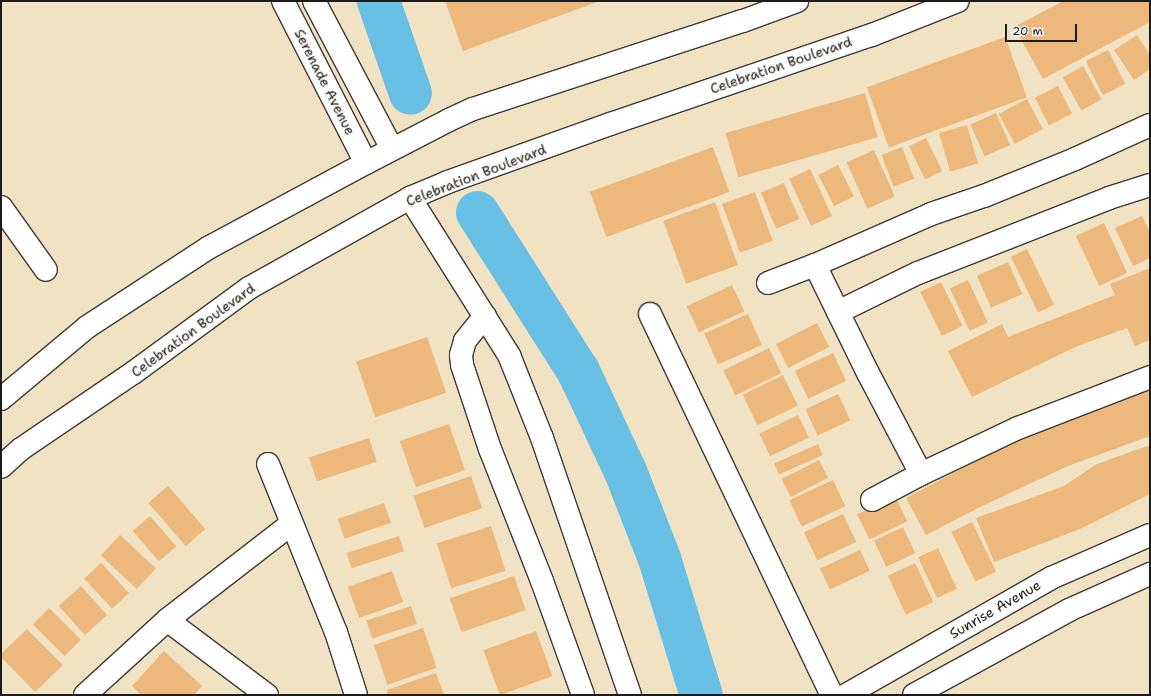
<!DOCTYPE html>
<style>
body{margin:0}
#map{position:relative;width:1151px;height:696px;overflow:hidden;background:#f1e2c4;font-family:"Shantell Sans",sans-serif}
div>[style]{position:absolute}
.river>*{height:43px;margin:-21.5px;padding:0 21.5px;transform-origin:21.5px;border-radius:21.5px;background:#67bfe4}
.building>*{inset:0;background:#ecb87b;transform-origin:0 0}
.roads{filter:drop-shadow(1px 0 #3c3a35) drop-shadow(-1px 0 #3c3a35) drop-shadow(0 1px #3c3a35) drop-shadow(0 -1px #3c3a35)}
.minor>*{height:22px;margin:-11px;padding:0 11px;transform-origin:11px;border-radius:11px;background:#fff}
.tertiary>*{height:22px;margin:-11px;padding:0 11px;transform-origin:11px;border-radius:11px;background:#fff}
span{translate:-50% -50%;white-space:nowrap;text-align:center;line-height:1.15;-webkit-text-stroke:3px #fdfcf7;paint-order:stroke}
.street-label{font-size:14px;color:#1c1c1c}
.frame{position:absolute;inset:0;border:2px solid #1c1c1c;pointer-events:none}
.scale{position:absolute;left:1005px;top:24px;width:72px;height:18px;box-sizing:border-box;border:2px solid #1c1c1c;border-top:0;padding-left:5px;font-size:12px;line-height:14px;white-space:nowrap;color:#1c1c1c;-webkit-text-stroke:3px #fdfcf7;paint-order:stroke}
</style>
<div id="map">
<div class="river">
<i style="left:378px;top:1px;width:97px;rotate:70.8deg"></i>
<i style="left:477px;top:212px;width:188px;rotate:57.6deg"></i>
<i style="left:578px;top:371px;width:110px;rotate:64.8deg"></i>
<i style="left:625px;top:471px;width:93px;rotate:68.7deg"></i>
<i style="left:659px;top:558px;width:143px;rotate:73deg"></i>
</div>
<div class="building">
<i style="clip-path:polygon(445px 1px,600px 1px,463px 51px)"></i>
<i style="clip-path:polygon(1063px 1px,1150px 1px,1150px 22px,1043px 79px,1014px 27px)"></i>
<i style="clip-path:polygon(1137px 35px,1150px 55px,1150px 69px,1134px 80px,1114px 50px)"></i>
<i style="left:1005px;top:37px;width:64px;height:147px;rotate:70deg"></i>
<i style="left:1108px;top:50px;width:38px;height:25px;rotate:63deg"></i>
<i style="left:1083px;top:66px;width:38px;height:23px;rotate:61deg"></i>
<i style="left:1058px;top:86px;width:31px;height:26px;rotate:63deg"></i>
<i style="left:865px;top:93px;width:46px;height:145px;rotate:74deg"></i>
<i style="left:1027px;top:99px;width:34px;height:32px;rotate:62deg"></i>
<i style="left:996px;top:113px;width:35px;height:28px;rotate:66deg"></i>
<i style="left:967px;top:125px;width:40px;height:29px;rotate:74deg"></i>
<i style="left:926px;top:138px;width:37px;height:19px;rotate:64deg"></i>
<i style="left:713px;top:147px;width:48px;height:131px;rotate:70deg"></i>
<i style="left:902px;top:147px;width:34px;height:22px;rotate:69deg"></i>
<i style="left:874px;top:150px;width:51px;height:30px;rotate:66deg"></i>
<i style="left:838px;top:165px;width:35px;height:22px;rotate:63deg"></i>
<i style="left:810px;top:169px;width:52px;height:23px;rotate:65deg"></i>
<i style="left:784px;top:183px;width:39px;height:25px;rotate:67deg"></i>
<i style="left:755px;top:192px;width:52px;height:35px;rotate:70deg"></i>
<i style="left:715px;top:202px;width:67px;height:55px;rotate:70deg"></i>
<i style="clip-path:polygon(1142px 216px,1150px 232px,1150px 258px,1133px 266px,1115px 228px)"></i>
<i style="left:1104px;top:223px;width:55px;height:31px;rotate:65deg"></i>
<i style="left:1027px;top:249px;width:62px;height:18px;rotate:64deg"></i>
<i style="left:1008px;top:262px;width:35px;height:34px;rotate:66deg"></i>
<i style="clip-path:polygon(1150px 268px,1150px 340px,1135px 346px,1127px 328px,1075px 347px,972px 397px,948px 351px,1002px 324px,1008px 337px,1115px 295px,1110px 284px)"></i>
<i style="left:968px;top:280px;width:47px;height:20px;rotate:65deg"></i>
<i style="left:941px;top:282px;width:49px;height:23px;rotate:64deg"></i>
<i style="left:732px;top:285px;width:29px;height:50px;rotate:65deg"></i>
<i style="left:748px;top:314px;width:34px;height:48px;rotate:66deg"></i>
<i style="left:817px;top:323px;width:27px;height:46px;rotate:63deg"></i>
<i style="left:427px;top:337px;width:59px;height:75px;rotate:71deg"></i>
<i style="left:769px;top:348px;width:28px;height:51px;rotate:64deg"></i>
<i style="left:833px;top:353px;width:31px;height:42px;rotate:65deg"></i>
<i style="left:783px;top:375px;width:34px;height:45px;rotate:64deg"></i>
<i style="clip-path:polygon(1150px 387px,1150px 436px,1068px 466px,980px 507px,926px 535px,906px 498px,1021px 437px)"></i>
<i style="left:838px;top:394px;width:29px;height:36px;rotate:65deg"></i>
<i style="left:798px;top:415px;width:25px;height:43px;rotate:64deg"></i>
<i style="left:449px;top:424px;width:49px;height:52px;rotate:71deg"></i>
<i style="left:369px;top:438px;width:25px;height:63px;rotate:72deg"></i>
<i style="left:818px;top:444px;width:12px;height:48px;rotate:66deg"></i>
<i style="clip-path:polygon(1150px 445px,1150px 494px,1080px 529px,994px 562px,976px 518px,1064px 486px,1097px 464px)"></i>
<i style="left:819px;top:460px;width:20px;height:42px;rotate:63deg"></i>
<i style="left:471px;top:476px;width:34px;height:61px;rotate:71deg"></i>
<i style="left:833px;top:480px;width:29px;height:48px;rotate:65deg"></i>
<i style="left:168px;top:486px;width:57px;height:26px;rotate:49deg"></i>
<i style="left:895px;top:496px;width:28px;height:42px;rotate:64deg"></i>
<i style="left:384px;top:503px;width:21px;height:49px;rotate:71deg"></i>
<i style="left:843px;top:514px;width:31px;height:43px;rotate:65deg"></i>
<i style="left:150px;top:516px;width:40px;height:23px;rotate:49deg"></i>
<i style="left:972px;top:522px;width:55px;height:23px;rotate:64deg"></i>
<i style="left:491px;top:526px;width:47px;height:57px;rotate:72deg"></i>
<i style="left:903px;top:527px;width:29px;height:32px;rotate:65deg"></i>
<i style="left:120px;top:535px;width:49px;height:28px;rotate:43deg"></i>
<i style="left:399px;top:536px;width:16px;height:55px;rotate:72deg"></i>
<i style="left:938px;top:548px;width:45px;height:22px;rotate:65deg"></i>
<i style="left:860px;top:550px;width:23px;height:44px;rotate:65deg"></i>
<i style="left:101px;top:563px;width:41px;height:23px;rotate:47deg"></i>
<i style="left:915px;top:563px;width:43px;height:30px;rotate:65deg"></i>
<i style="left:392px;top:571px;width:33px;height:47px;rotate:70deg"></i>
<i style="left:514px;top:576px;width:36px;height:68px;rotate:71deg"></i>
<i style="left:81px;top:586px;width:39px;height:30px;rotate:48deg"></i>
<i style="left:411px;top:606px;width:19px;height:47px;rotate:72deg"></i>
<i style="left:49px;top:608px;width:45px;height:23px;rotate:45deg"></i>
<i style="left:423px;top:628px;width:42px;height:52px;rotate:71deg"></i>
<i style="clip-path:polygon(27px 629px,63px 665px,35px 692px,1px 657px,1px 654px)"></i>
<i style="left:536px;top:631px;width:48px;height:56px;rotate:70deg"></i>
<i style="clip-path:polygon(164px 651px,202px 686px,194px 695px,141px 695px,132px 686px)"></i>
<i style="clip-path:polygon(436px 673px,444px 695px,388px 695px,387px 690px)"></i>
</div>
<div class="roads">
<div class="minor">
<i style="left:283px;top:1px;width:182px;rotate:62.9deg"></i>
<i style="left:314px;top:1px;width:167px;rotate:62.2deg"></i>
<i style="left:410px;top:198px;width:186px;rotate:57.8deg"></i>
<i style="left:509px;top:355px;width:89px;rotate:68.3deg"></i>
<i style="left:542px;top:438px;width:272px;rotate:71.1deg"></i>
<i style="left:1px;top:207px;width:77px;rotate:54.5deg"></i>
<i style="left:815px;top:265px;width:120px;rotate:63.9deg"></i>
<i style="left:868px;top:373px;width:114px;rotate:62.3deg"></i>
<i style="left:768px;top:283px;width:50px;rotate:-21deg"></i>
<i style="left:815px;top:265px;width:127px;rotate:-23.7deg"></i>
<i style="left:931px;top:214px;width:56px;rotate:-18.8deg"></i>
<i style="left:984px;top:196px;width:98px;rotate:-22.1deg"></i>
<i style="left:1075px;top:159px;width:82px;rotate:-24.4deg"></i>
<i style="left:838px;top:312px;width:89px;rotate:-26deg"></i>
<i style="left:918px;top:273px;width:205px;rotate:-21.4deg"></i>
<i style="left:1109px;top:198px;width:43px;rotate:-17.6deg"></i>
<i style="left:650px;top:314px;width:422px;rotate:64.5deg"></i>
<i style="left:485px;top:316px;width:32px;rotate:129deg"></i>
<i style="left:465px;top:341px;width:15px;rotate:106deg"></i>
<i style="left:461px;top:355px;width:10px;rotate:84deg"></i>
<i style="left:462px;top:365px;width:89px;rotate:71.6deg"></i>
<i style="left:490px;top:449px;width:142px;rotate:68.5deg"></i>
<i style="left:542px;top:581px;width:121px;rotate:70.2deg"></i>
<i style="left:268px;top:464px;width:181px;rotate:68deg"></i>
<i style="left:336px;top:632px;width:66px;rotate:72.4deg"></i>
<i style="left:872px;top:500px;width:55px;rotate:-28deg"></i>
<i style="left:921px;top:474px;width:107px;rotate:-25.4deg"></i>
<i style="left:1018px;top:428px;width:142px;rotate:-21.1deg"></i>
<i style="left:167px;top:620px;width:125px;rotate:36.9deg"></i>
<i style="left:85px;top:695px;width:111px;rotate:-42.4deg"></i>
<i style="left:167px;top:620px;width:157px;rotate:-37.7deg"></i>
<i style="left:846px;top:695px;width:236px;rotate:-29.7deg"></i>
<i style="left:1051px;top:578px;width:108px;rotate:-23.5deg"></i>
<i style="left:914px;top:695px;width:177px;rotate:-28.7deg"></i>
<i style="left:1069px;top:610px;width:89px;rotate:-24deg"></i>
</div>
<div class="tertiary">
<i style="left:1px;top:399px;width:112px;rotate:-39.9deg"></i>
<i style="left:87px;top:327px;width:145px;rotate:-33.1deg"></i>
<i style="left:208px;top:248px;width:179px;rotate:-28.3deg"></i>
<i style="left:366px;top:163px;width:93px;rotate:-27.4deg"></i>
<i style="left:449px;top:120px;width:26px;rotate:-25deg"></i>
<i style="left:473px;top:109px;width:284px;rotate:-18.1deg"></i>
<i style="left:743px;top:21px;width:58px;rotate:-20.3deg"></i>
<i style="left:1px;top:467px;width:27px;rotate:-42deg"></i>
<i style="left:21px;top:449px;width:135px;rotate:-34.2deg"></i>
<i style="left:133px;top:373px;width:144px;rotate:-36.2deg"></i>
<i style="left:249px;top:288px;width:184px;rotate:-29.2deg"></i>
<i style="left:410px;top:198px;width:41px;rotate:-22.8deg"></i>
<i style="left:448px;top:182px;width:172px;rotate:-19.7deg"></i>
<i style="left:610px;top:124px;width:277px;rotate:-18.8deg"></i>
<i style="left:872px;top:35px;width:92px;rotate:-21.6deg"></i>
</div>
</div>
<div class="street-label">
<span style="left:781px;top:65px;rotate:-19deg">Celebration Boulevard</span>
<span style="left:325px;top:82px;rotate:63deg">Serenade Avenue</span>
<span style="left:476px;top:175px;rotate:-21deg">Celebration Boulevard</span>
<span style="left:193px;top:330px;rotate:-36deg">Celebration Boulevard</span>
<span style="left:995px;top:609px;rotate:-30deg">Sunrise Avenue</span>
</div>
<div class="frame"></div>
<div class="scale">20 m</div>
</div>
